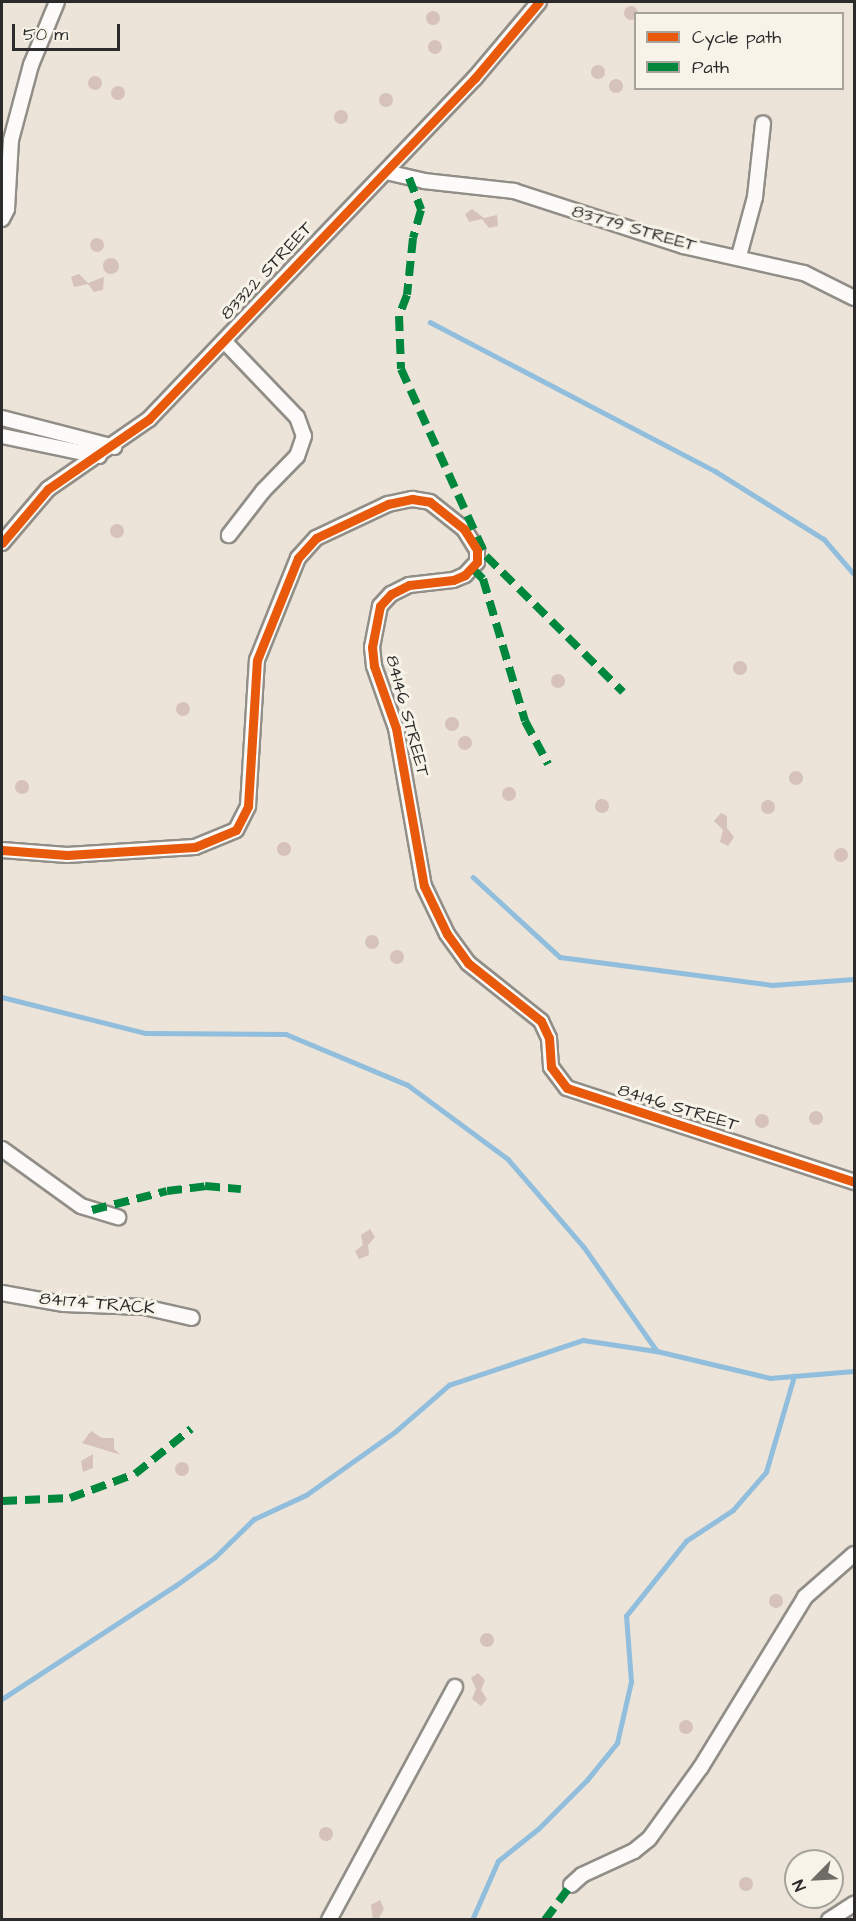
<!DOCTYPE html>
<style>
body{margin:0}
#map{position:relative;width:856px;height:1921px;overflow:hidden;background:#ece4d8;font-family:"Architects Daughter",sans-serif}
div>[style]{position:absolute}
.stream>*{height:4.5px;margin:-2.25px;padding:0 2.25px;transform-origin:2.25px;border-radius:2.25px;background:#91bedd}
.building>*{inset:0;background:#d6c1bb}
.round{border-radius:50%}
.roads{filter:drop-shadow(2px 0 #918e88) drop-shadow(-2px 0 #918e88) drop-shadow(0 2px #918e88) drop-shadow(0 -2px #918e88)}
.street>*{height:14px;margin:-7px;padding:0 7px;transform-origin:7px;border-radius:7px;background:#fcfbf9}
.quiet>*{height:8px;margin-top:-4px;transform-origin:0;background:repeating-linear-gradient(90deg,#00873e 0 15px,transparent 0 23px)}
.cycleway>*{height:9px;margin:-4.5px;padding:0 4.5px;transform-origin:4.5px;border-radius:4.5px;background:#e8590c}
span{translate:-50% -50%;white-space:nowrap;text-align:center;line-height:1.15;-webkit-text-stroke:6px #f7f3e8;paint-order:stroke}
.street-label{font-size:18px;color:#2b2b2b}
.frame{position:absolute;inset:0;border:3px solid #2b2b2b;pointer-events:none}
.legend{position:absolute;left:634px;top:12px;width:210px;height:78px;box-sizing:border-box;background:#f7f3e8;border:2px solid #a5a39c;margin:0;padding:8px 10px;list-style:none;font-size:18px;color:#2b2b2b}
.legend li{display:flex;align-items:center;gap:12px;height:30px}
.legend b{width:30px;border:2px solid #a5a39c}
.north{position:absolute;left:784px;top:1849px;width:60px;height:60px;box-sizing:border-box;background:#f7f3e8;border:2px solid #a5a39c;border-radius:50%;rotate:246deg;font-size:16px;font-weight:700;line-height:24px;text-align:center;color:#2b2b2b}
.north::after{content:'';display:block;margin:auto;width:21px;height:27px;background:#6f6c68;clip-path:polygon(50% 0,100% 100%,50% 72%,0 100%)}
.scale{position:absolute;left:12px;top:24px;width:108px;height:27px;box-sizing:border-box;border:3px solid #2b2b2b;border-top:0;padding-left:8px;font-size:18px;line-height:21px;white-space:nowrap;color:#2b2b2b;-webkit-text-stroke:4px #f7f3e8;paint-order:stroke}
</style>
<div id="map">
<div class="stream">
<i style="left:430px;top:322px;width:322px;rotate:27.6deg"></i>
<i style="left:715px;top:471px;width:128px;rotate:32deg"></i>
<i style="left:824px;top:539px;width:46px;rotate:49.4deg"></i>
<i style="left:473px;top:877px;width:118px;rotate:42.6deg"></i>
<i style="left:560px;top:957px;width:214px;rotate:7.5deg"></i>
<i style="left:772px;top:985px;width:82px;rotate:-4.2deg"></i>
<i style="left:2px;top:997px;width:147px;rotate:14.1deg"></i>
<i style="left:145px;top:1033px;width:141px;rotate:0.4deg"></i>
<i style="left:286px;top:1034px;width:132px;rotate:22.7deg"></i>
<i style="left:408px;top:1085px;width:124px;rotate:36.5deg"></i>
<i style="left:508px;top:1159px;width:116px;rotate:49.2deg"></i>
<i style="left:584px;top:1247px;width:127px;rotate:54.9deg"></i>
<i style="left:2px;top:1699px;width:207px;rotate:-33.2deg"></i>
<i style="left:175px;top:1586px;width:49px;rotate:-35.9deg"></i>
<i style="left:215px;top:1557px;width:54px;rotate:-44.3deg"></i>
<i style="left:254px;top:1519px;width:57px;rotate:-24.8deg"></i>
<i style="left:306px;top:1495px;width:110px;rotate:-35.4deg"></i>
<i style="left:396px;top:1431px;width:70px;rotate:-41deg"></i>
<i style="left:449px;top:1385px;width:141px;rotate:-18.6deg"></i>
<i style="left:583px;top:1340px;width:75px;rotate:8.5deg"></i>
<i style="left:657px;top:1351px;width:116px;rotate:13.4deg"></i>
<i style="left:770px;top:1378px;width:84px;rotate:-4.8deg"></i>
<i style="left:472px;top:1920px;width:64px;rotate:-66.2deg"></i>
<i style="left:498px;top:1861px;width:51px;rotate:-38.7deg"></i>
<i style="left:538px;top:1829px;width:69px;rotate:-45deg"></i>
<i style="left:587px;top:1780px;width:48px;rotate:-51deg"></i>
<i style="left:617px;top:1743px;width:63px;rotate:-77.1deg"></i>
<i style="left:631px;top:1682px;width:66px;rotate:-94.3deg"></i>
<i style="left:626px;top:1616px;width:96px;rotate:-51.3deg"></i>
<i style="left:686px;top:1541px;width:56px;rotate:-33.4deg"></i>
<i style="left:733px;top:1510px;width:50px;rotate:-49deg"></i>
<i style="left:766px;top:1472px;width:100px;rotate:-73.7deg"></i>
</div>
<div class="building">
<i class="round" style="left:624px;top:6px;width:14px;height:14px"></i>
<i class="round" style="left:426px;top:11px;width:14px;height:14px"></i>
<i class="round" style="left:428px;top:40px;width:14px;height:14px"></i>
<i class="round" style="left:591px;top:65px;width:14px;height:14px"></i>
<i class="round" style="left:88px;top:76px;width:14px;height:14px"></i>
<i class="round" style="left:609px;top:79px;width:14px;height:14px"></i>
<i class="round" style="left:111px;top:86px;width:14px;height:14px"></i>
<i class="round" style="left:379px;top:93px;width:14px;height:14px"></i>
<i class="round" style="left:334px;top:110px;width:14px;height:14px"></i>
<i style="clip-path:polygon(472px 209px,484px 218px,497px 215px,498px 226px,489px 228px,482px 219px,469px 222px,465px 214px)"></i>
<i class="round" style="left:90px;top:238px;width:14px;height:14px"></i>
<i class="round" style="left:103px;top:258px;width:16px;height:16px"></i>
<i style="clip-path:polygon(79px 274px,88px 283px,104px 277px,103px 290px,94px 292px,88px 284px,74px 287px,71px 277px)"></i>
<i class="round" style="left:110px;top:524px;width:14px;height:14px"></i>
<i class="round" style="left:733px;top:661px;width:14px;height:14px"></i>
<i class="round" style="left:551px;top:674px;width:14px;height:14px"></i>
<i class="round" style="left:176px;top:702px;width:14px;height:14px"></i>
<i class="round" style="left:445px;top:717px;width:14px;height:14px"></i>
<i class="round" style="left:458px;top:736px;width:14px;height:14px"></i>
<i class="round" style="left:789px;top:771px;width:14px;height:14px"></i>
<i class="round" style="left:15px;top:780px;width:14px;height:14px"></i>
<i class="round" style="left:502px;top:787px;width:14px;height:14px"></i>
<i class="round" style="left:595px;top:799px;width:14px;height:14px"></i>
<i class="round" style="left:761px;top:800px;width:14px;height:14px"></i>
<i style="clip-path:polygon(721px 813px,727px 816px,727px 828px,734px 837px,728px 846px,720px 842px,723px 830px,714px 821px)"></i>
<i class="round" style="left:277px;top:842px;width:14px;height:14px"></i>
<i class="round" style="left:834px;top:848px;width:14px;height:14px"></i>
<i class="round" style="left:365px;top:935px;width:14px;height:14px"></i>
<i class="round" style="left:390px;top:950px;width:14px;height:14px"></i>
<i class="round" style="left:809px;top:1111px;width:14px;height:14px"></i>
<i class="round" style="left:755px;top:1114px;width:14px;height:14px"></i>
<i style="clip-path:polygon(370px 1229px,375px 1237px,368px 1245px,369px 1255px,359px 1259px,355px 1251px,363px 1245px,361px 1235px)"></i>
<i style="clip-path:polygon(91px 1431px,102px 1438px,114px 1438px,114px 1449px,121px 1455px,82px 1443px)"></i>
<i style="clip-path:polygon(93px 1454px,93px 1468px,83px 1472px,81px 1461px)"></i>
<i class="round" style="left:175px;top:1462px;width:14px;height:14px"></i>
<i class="round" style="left:769px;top:1594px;width:14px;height:14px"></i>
<i class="round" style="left:480px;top:1633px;width:14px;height:14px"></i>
<i style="clip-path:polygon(478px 1673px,485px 1680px,481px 1690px,487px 1699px,481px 1706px,472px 1699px,476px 1689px,471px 1678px)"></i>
<i class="round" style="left:679px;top:1720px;width:14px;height:14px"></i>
<i class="round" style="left:319px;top:1827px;width:14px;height:14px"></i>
<i class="round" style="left:739px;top:1877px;width:14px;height:14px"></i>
<i style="clip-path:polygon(380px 1900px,384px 1909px,378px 1920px,373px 1920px,371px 1905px)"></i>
</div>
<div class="roads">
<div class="street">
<i style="left:386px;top:172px;width:39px;rotate:13deg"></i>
<i style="left:424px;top:181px;width:91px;rotate:6.3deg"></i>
<i style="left:514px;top:191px;width:178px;rotate:18deg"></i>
<i style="left:683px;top:246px;width:124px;rotate:12.6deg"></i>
<i style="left:804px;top:273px;width:56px;rotate:26.6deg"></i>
<i style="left:2px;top:219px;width:11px;rotate:-63deg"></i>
<i style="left:7px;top:209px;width:69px;rotate:-86.7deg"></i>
<i style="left:11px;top:140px;width:78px;rotate:-75.1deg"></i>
<i style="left:31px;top:65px;width:68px;rotate:-67.6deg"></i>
<i style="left:739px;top:256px;width:61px;rotate:-74.8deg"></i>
<i style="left:755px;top:197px;width:74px;rotate:-83.8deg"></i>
<i style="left:224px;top:341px;width:105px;rotate:46.2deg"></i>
<i style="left:297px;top:417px;width:20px;rotate:70deg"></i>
<i style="left:304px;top:436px;width:21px;rotate:109deg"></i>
<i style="left:297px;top:456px;width:49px;rotate:134.2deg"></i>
<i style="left:263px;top:491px;width:56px;rotate:127.7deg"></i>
<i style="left:2px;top:418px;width:116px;rotate:14.5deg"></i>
<i style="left:2px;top:436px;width:99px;rotate:11.7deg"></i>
<i style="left:2px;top:543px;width:71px;rotate:-49.6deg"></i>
<i style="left:48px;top:489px;width:123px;rotate:-34.7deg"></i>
<i style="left:149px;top:419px;width:472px;rotate:-46.3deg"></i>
<i style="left:475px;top:78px;width:99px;rotate:-49.9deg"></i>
<i style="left:2px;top:850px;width:65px;rotate:4.4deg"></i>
<i style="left:67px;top:855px;width:128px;rotate:-3.6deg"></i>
<i style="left:195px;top:847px;width:44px;rotate:-22.5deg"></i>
<i style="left:236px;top:830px;width:27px;rotate:-63deg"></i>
<i style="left:248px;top:806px;width:146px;rotate:-86.5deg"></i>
<i style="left:257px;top:660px;width:110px;rotate:-68.1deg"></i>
<i style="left:298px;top:558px;width:27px;rotate:-48deg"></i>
<i style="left:316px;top:538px;width:80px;rotate:-25.3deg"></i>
<i style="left:388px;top:504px;width:25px;rotate:-12deg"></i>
<i style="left:412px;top:499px;width:18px;rotate:9deg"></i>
<i style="left:430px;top:502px;width:43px;rotate:38.5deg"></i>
<i style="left:464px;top:529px;width:25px;rotate:58deg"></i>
<i style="left:477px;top:550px;width:12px;rotate:90deg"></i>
<i style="left:477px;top:562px;width:18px;rotate:133deg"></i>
<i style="left:465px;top:575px;width:13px;rotate:157deg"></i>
<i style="left:453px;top:580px;width:44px;rotate:173.5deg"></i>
<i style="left:409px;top:585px;width:20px;rotate:153deg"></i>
<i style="left:391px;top:594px;width:16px;rotate:133deg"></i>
<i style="left:380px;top:606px;width:42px;rotate:101deg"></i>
<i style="left:372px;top:647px;width:19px;rotate:84deg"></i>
<i style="left:374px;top:666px;width:66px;rotate:70.5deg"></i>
<i style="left:396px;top:728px;width:160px;rotate:80deg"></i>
<i style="left:424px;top:886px;width:53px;rotate:64.4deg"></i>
<i style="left:447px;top:934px;width:36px;rotate:54deg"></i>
<i style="left:468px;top:963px;width:93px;rotate:38.5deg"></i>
<i style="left:541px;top:1021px;width:19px;rotate:65deg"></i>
<i style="left:549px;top:1038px;width:29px;rotate:86deg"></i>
<i style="left:551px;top:1067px;width:26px;rotate:53deg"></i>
<i style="left:567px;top:1088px;width:302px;rotate:18.1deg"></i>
<i style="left:2px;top:1149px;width:97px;rotate:35.8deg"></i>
<i style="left:81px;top:1206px;width:39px;rotate:17deg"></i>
<i style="left:2px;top:1293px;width:63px;rotate:10.1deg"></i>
<i style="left:64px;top:1304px;width:80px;rotate:2.1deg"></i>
<i style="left:144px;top:1307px;width:49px;rotate:12.9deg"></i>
<i style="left:571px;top:1885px;width:15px;rotate:-42deg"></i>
<i style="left:582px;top:1875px;width:57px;rotate:-24.8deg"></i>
<i style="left:634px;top:1851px;width:19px;rotate:-39deg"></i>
<i style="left:649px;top:1839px;width:89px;rotate:-54.2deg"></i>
<i style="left:701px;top:1767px;width:199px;rotate:-58.5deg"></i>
<i style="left:805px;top:1597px;width:65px;rotate:-41.3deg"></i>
<i style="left:329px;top:1920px;width:265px;rotate:-61.6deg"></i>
<i style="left:829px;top:1920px;width:30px;rotate:-33deg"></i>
</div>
</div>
<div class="quiet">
<i style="left:409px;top:178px;width:34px;rotate:69deg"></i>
<i style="left:421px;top:210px;width:29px;rotate:106deg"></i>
<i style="left:413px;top:238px;width:57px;rotate:96deg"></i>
<i style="left:407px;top:295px;width:22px;rotate:111deg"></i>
<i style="left:399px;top:316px;width:53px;rotate:87.8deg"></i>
<i style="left:401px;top:369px;width:205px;rotate:65.6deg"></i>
<i style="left:486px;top:556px;width:193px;rotate:44.8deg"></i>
<i style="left:473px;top:569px;width:14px;rotate:45deg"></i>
<i style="left:483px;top:579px;width:148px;rotate:73.5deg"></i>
<i style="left:525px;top:721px;width:49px;rotate:61.9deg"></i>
<i style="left:92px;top:1210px;width:77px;rotate:-14.2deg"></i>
<i style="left:167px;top:1191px;width:38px;rotate:-7deg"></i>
<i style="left:205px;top:1186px;width:36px;rotate:5deg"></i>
<i style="left:2px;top:1501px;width:68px;rotate:-2.5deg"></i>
<i style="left:70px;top:1498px;width:69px;rotate:-20.3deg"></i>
<i style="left:135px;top:1474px;width:72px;rotate:-38.8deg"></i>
<i style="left:545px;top:1920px;width:44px;rotate:-53.4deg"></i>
</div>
<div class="cycleway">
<i style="left:2px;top:543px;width:71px;rotate:-49.6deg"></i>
<i style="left:48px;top:489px;width:123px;rotate:-34.7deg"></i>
<i style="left:149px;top:419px;width:472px;rotate:-46.3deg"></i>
<i style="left:475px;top:78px;width:99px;rotate:-49.9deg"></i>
<i style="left:2px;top:850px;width:65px;rotate:4.4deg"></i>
<i style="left:67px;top:855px;width:128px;rotate:-3.6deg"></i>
<i style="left:195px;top:847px;width:44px;rotate:-22.5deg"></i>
<i style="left:236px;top:830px;width:27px;rotate:-63deg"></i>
<i style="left:248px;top:806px;width:146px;rotate:-86.5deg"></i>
<i style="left:257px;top:660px;width:110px;rotate:-68.1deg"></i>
<i style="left:298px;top:558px;width:27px;rotate:-48deg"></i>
<i style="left:316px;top:538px;width:80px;rotate:-25.3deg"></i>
<i style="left:388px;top:504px;width:25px;rotate:-12deg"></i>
<i style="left:412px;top:499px;width:18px;rotate:9deg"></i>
<i style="left:430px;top:502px;width:43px;rotate:38.5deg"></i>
<i style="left:464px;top:529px;width:25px;rotate:58deg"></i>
<i style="left:477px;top:550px;width:12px;rotate:90deg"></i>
<i style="left:477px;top:562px;width:18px;rotate:133deg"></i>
<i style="left:465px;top:575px;width:13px;rotate:157deg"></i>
<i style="left:453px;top:580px;width:44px;rotate:173.5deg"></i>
<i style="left:409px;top:585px;width:20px;rotate:153deg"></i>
<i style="left:391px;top:594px;width:16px;rotate:133deg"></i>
<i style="left:380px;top:606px;width:42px;rotate:101deg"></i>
<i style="left:372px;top:647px;width:19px;rotate:84deg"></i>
<i style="left:374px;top:666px;width:66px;rotate:70.5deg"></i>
<i style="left:396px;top:728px;width:160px;rotate:80deg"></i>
<i style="left:424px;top:886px;width:53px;rotate:64.4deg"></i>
<i style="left:447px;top:934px;width:36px;rotate:54deg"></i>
<i style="left:468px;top:963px;width:93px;rotate:38.5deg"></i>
<i style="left:541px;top:1021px;width:19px;rotate:65deg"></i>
<i style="left:549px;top:1038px;width:29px;rotate:86deg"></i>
<i style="left:551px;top:1067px;width:26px;rotate:53deg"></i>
<i style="left:567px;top:1088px;width:302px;rotate:18.1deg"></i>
</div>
<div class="street-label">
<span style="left:634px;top:229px;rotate:16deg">83779 STREET</span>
<span style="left:267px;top:271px;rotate:-47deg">83322 STREET</span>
<span style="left:407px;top:716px;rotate:75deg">84146 STREET</span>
<span style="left:678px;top:1108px;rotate:17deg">84146 STREET</span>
<span style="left:97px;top:1304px;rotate:5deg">84174 TRACK</span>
</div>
<div class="frame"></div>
<ul class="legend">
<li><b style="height:8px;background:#e8590c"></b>Cycle path</li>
<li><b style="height:8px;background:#00873e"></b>Path</li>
</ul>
<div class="north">N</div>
<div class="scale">50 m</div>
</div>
